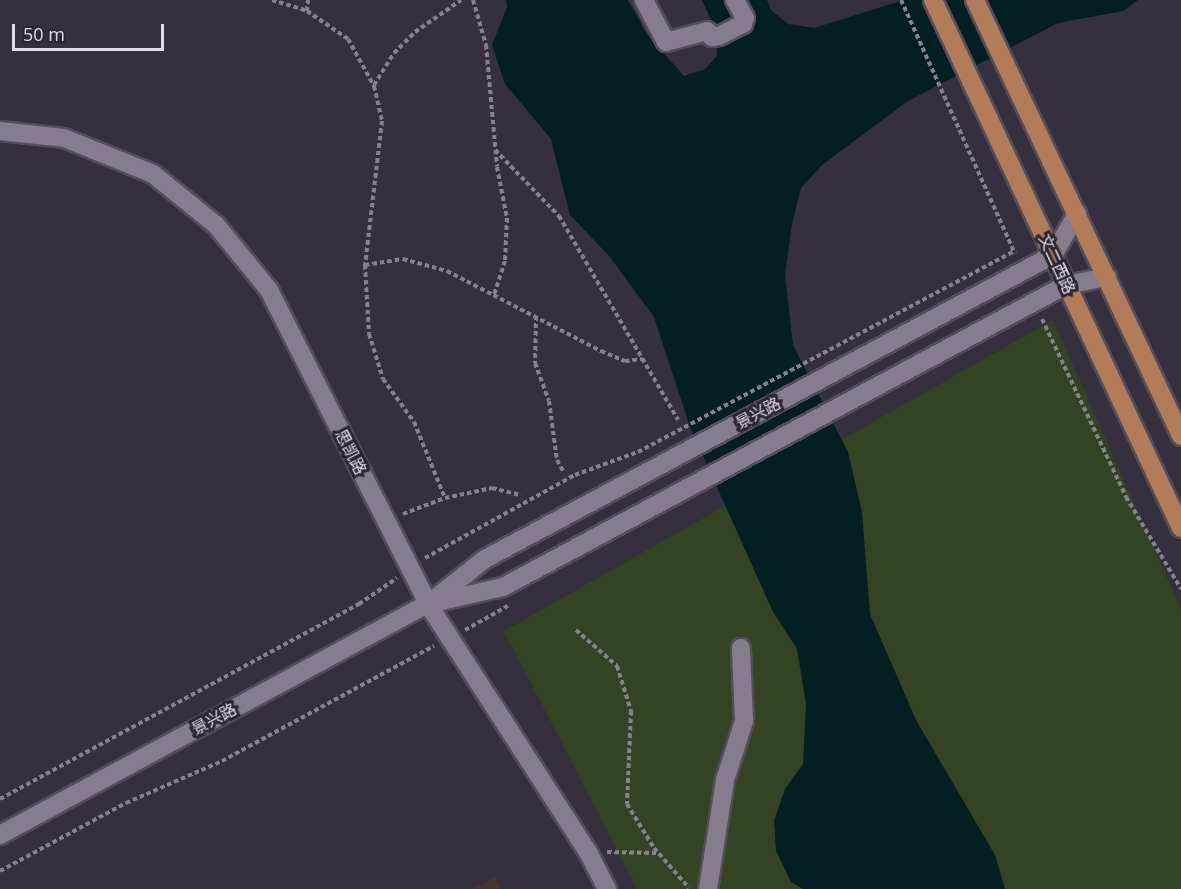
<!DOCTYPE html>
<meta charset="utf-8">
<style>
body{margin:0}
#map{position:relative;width:1181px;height:889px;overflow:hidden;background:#362f3d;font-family:"Open Sans","Noto Sans SC",sans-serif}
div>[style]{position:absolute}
.industrial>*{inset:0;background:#48352d}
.green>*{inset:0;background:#344323}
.water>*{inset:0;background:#041f22}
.path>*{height:4px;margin-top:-2px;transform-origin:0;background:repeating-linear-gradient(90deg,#87828d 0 4.5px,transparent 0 7.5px)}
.roads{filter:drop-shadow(2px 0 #544e5a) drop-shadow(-2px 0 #544e5a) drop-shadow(0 2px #544e5a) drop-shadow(0 -2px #544e5a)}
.minor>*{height:18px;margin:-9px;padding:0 9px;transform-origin:9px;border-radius:9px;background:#857d8e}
.major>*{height:18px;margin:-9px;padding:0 9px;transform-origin:9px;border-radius:9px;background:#b27b5a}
span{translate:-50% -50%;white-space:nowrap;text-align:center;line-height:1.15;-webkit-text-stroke:6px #2c2533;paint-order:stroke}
.street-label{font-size:16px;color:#e0dce5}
.scale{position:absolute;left:12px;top:24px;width:152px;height:27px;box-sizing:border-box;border:3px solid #e0dce5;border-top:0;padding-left:8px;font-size:18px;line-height:21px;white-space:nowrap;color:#e0dce5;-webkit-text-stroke:4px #2c2533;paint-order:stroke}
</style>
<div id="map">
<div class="industrial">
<i style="clip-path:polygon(495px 877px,501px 889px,472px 889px)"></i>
</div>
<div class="green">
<i style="clip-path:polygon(1053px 320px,1181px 609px,1181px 889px,637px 889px,504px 631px)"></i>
</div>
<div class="water">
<i style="clip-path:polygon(506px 0,628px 0,646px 33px,684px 76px,705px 69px,717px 56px,716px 31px,702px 0,767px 0,771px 10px,788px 24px,814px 28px,904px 0,1138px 0,1123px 11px,1058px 23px,908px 101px,822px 165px,801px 188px,792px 224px,785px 275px,793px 345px,848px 452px,862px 512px,870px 614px,916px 720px,995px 855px,1005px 889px,803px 889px,791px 882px,776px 851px,774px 821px,785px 789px,803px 764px,806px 704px,797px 649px,773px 612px,690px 427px,654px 317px,610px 257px,570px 215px,551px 139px,505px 84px,492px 45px,507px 7px)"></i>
</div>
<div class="path">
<i style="left:272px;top:0;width:37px;rotate:17deg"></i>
<i style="left:307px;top:11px;width:50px;rotate:34.3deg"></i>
<i style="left:348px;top:39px;width:54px;rotate:61deg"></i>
<i style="left:374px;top:86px;width:36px;rotate:77deg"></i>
<i style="left:382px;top:121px;width:145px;rotate:96.7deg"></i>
<i style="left:365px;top:265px;width:69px;rotate:86.7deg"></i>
<i style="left:369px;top:334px;width:47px;rotate:72.7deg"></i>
<i style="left:383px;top:379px;width:53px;rotate:54.2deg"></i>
<i style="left:414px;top:422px;width:82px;rotate:67.8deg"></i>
<i style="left:473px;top:0;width:47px;rotate:73.9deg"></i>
<i style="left:486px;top:45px;width:122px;rotate:84.8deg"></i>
<i style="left:497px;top:167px;width:52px;rotate:78.9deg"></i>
<i style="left:507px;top:218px;width:43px;rotate:92.7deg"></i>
<i style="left:505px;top:261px;width:36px;rotate:108deg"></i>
<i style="left:901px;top:0;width:278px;rotate:65.8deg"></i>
<i style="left:307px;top:11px;width:11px;rotate:-85deg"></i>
<i style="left:374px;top:85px;width:38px;rotate:-58deg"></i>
<i style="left:394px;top:53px;width:30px;rotate:-45deg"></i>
<i style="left:415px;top:32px;width:56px;rotate:-34.8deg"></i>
<i style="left:495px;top:150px;width:92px;rotate:45.9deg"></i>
<i style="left:559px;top:216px;width:236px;rotate:59.7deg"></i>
<i style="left:365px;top:265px;width:38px;rotate:-9deg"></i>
<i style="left:403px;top:259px;width:46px;rotate:15.3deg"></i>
<i style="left:447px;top:271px;width:174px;rotate:27.5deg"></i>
<i style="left:601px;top:351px;width:26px;rotate:23deg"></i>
<i style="left:625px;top:361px;width:18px;rotate:-6deg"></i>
<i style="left:536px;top:316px;width:47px;rotate:91.2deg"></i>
<i style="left:535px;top:363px;width:40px;rotate:69.8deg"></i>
<i style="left:549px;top:401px;width:60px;rotate:82.3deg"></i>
<i style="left:557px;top:460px;width:13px;rotate:61deg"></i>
<i style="left:1042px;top:319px;width:197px;rotate:64.7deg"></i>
<i style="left:1126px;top:497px;width:107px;rotate:59.1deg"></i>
<i style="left:403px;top:514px;width:45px;rotate:-20.9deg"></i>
<i style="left:445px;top:498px;width:48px;rotate:-12deg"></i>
<i style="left:492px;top:488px;width:30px;rotate:14deg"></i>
<i style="left:425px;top:558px;width:171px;rotate:-29deg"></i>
<i style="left:575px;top:475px;width:67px;rotate:-20.1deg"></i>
<i style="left:638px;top:452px;width:426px;rotate:-28.1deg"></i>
<i style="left:465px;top:630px;width:49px;rotate:-29.2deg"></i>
<i style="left:576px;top:630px;width:55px;rotate:41.3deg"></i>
<i style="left:617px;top:666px;width:47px;rotate:72.7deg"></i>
<i style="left:631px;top:711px;width:93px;rotate:92.5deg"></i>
<i style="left:627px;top:804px;width:52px;rotate:58.5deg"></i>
<i style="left:654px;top:848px;width:53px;rotate:48.8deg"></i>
<i style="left:0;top:799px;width:409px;rotate:-28.5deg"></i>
<i style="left:359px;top:604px;width:46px;rotate:-34.4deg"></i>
<i style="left:607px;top:852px;width:52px;rotate:1.1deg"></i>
<i style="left:0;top:871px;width:143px;rotate:-28.4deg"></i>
<i style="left:126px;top:803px;width:105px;rotate:-23.6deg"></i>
<i style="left:222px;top:761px;width:241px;rotate:-28.5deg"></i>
</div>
<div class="roads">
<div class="minor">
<i style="left:644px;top:0;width:47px;rotate:62.4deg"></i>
<i style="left:666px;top:42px;width:42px;rotate:-15deg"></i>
<i style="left:707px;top:31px;width:8px;rotate:50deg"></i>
<i style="left:712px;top:37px;width:7px;rotate:-8deg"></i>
<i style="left:719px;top:36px;width:27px;rotate:-27deg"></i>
<i style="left:743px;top:24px;width:6px;rotate:-72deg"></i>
<i style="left:745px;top:18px;width:21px;rotate:-119deg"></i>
<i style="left:0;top:131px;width:64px;rotate:6.2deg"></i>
<i style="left:64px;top:138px;width:96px;rotate:22deg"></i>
<i style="left:153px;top:174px;width:81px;rotate:39deg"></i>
<i style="left:216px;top:225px;width:84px;rotate:50.8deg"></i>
<i style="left:269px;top:290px;width:352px;rotate:63.1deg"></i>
<i style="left:428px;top:604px;width:295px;rotate:57.2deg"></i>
<i style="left:588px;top:852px;width:42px;rotate:62.8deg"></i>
<i style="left:433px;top:603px;width:72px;rotate:-12.9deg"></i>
<i style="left:503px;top:587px;width:639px;rotate:-28.21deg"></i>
<i style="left:1066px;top:285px;width:42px;rotate:-11deg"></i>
<i style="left:0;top:835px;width:486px;rotate:-28.4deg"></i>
<i style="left:428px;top:604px;width:73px;rotate:-38.3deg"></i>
<i style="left:485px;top:559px;width:644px;rotate:-28.16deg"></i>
<i style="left:1053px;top:255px;width:48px;rotate:-59.7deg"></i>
<i style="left:708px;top:889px;width:110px;rotate:-81.1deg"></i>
<i style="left:725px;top:780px;width:62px;rotate:-72.1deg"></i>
<i style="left:744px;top:721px;width:73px;rotate:-92.4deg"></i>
</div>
<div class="major">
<i style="left:933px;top:0;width:583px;rotate:64.84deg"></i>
<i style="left:975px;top:0;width:482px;rotate:64.7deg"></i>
</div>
</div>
<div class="street-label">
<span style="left:1057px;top:264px;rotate:65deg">文二西路</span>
<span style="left:758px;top:413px;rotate:-28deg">景兴路</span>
<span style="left:351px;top:452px;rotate:63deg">思凯路</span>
<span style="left:214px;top:719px;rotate:-28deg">景兴路</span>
</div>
<div class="scale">50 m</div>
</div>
